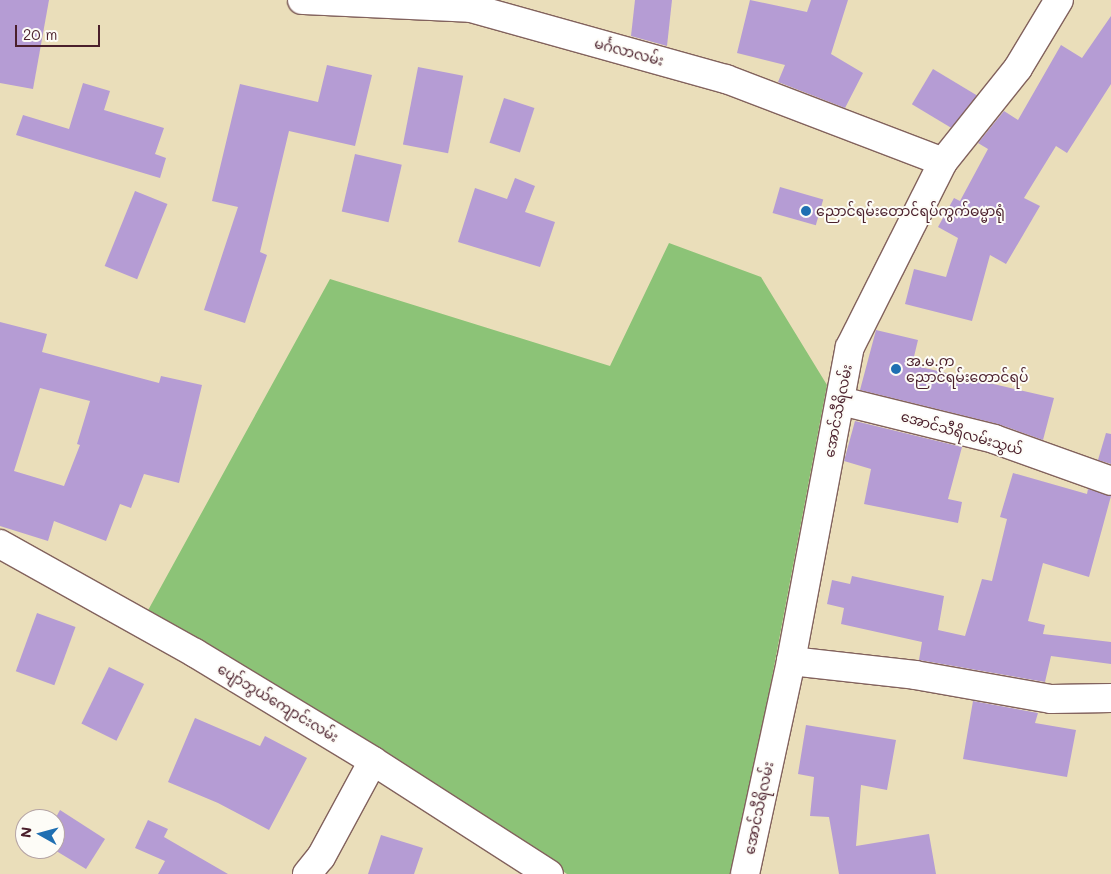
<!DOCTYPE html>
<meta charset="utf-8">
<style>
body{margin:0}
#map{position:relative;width:1111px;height:874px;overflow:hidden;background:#eadeba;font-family:Mali,"Noto Sans Myanmar",sans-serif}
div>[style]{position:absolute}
.green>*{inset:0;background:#8cc377}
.building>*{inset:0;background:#b59cd4;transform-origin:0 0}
.roads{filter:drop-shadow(1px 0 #82625d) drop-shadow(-1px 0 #82625d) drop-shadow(0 1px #82625d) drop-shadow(0 -1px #82625d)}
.minor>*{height:28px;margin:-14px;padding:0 14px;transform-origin:14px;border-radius:14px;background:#fff}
.dots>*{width:14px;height:14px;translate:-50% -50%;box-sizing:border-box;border:2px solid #fdfcf7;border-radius:50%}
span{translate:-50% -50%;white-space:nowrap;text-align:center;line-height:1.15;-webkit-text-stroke:4px #fdfcf7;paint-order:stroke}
.street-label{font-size:14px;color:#4a1f2b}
.poi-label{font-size:14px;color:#4a1f2b}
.left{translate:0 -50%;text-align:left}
.north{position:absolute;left:15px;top:809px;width:50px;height:50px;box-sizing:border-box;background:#fdfcf7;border:1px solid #b5a4a5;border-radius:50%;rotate:277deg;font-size:14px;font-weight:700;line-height:20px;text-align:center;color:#4a1f2b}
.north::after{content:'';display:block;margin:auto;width:18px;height:22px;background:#1f6fb2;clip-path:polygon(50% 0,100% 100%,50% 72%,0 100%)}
.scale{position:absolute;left:15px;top:25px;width:85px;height:22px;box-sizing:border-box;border:2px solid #4a1f2b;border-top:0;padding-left:6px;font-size:15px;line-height:18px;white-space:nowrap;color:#4a1f2b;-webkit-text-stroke:4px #fdfcf7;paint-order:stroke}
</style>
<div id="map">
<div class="green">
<i style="clip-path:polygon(669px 243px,761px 277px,827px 385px,735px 874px,567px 874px,489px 820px,146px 614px,330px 279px,610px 366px)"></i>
</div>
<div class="building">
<i style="clip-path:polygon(0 0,49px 0,33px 89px,0 83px)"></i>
<i style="clip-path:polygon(635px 0,672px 0,667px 46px,631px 36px)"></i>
<i style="clip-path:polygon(750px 0,807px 12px,811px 0,848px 0,831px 54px,863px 73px,845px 108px,778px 82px,785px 65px,737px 53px)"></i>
<i style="clip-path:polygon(1111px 16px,1111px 84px,1067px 153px,1056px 146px,1024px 198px,1040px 206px,1006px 264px,990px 255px,972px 321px,905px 304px,914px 269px,946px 277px,958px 238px,938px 227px,954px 198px,960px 201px,988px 149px,978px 143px,1004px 111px,1018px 120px,1061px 45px,1082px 58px)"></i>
<i style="clip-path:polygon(327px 65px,372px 75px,355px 146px,289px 131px,260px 252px,267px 255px,245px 323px,204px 310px,238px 207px,212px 201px,240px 84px,318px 102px)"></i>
<i style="left:418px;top:67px;width:46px;height:79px;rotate:11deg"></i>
<i style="left:933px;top:69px;width:51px;height:41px;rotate:31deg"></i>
<i style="clip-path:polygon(83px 83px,110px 91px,104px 110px,164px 128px,155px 154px,166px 158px,160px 178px,16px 135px,23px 115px,69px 129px)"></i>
<i style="left:504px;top:98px;width:32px;height:47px;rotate:18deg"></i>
<i style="left:355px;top:154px;width:48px;height:59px;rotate:13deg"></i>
<i style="clip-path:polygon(515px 178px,535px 186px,525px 212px,555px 222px,540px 267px,458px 242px,475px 188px,507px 199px)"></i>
<i style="left:780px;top:187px;width:45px;height:27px;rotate:16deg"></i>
<i style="left:135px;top:191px;width:35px;height:81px;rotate:22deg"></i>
<i style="clip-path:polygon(evenodd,0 322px,47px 334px,42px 352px,159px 383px,161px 376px,202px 385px,179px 483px,144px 474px,131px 508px,120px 504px,106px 541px,54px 521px,48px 541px,0 526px,0 322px,40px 388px,90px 401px,77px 444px,80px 445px,64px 486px,14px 471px,40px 388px)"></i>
<i style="clip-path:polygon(876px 330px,918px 340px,912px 365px,1054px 398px,1043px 440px,998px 424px,860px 390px)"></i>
<i style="clip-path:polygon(855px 421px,962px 447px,948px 499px,962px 502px,958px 523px,864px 504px,871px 469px,844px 461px)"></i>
<i style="clip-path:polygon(1106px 433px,1111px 434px,1111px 464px,1098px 460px)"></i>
<i style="clip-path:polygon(1013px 473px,1087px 494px,1088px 489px,1111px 496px,1089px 577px,1043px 563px,1028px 621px,1045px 625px,1043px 634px,1111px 642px,1111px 664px,1051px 656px,1045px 682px,919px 660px,922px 642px,841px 624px,844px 608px,827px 604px,832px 580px,850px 584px,852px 576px,944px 596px,938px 630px,965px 636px,982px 579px,992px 581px,1007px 519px,1000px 517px)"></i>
<i style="left:37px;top:613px;width:41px;height:62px;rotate:20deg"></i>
<i style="left:109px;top:667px;width:39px;height:63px;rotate:26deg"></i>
<i style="clip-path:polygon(973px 701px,1038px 713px,1035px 723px,1076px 730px,1067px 777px,963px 759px)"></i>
<i style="clip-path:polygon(195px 718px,260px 746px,265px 736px,307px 758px,269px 830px,218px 803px,168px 782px)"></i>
<i style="clip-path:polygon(806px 725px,896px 740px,887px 790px,861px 785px,856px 846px,929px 834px,936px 874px,839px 874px,829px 817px,810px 816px,814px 777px,798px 774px)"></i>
<i style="clip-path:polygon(60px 810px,105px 839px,86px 869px,53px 849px,55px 819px)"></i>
<i style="clip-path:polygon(148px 820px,168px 829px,164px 837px,228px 874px,158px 874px,165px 861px,135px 848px)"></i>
<i style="clip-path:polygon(381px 835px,423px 848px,414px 874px,368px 874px)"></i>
</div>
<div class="roads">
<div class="minor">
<i style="left:302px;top:0;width:169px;rotate:2.7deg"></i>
<i style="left:471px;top:8px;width:265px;rotate:15.6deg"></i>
<i style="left:726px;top:79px;width:232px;rotate:20.9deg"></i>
<i style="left:841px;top:401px;width:158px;rotate:13.9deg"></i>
<i style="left:994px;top:439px;width:124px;rotate:19.7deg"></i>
<i style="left:0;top:544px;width:223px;rotate:29.2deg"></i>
<i style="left:195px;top:653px;width:208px;rotate:31.2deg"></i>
<i style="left:373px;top:761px;width:209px;rotate:32.7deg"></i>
<i style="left:791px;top:661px;width:125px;rotate:6.4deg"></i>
<i style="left:915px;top:675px;width:138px;rotate:10deg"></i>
<i style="left:1051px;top:699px;width:60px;rotate:-1deg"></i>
<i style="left:307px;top:874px;width:22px;rotate:-51deg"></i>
<i style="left:321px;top:857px;width:109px;rotate:-61.6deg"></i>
<i style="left:745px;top:874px;width:218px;rotate:-77.8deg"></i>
<i style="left:791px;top:661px;width:319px;rotate:-79.4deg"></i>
<i style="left:850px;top:347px;width:207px;rotate:-63.3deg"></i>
<i style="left:943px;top:162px;width:120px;rotate:-51.4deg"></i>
<i style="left:1018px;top:68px;width:79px;rotate:-58.9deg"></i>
</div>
</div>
<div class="dots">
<i style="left:806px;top:211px;background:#1f6fb2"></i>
<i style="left:896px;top:369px;background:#1f6fb2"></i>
</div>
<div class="street-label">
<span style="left:629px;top:52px;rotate:15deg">မင်္ဂလာလမ်း</span>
<span style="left:838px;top:411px;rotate:-79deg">အောင်သီရိလမ်း</span>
<span style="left:962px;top:433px;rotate:16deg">အောင်သီရိလမ်းသွယ်</span>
<span style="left:278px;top:703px;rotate:31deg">ပျော်ဘွယ်ကျောင်းလမ်း</span>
<span style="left:759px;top:808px;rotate:-78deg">အောင်သီရိလမ်း</span>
</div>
<div class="poi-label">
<span class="left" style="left:816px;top:211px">ညောင်ရမ်းတောင်ရပ်ကွက်ဓမ္မာရုံ</span>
<span class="left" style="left:906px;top:369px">အ.မ.က<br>ညောင်ရမ်းတောင်ရပ်</span>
</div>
<div class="north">N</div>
<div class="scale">20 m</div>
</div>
